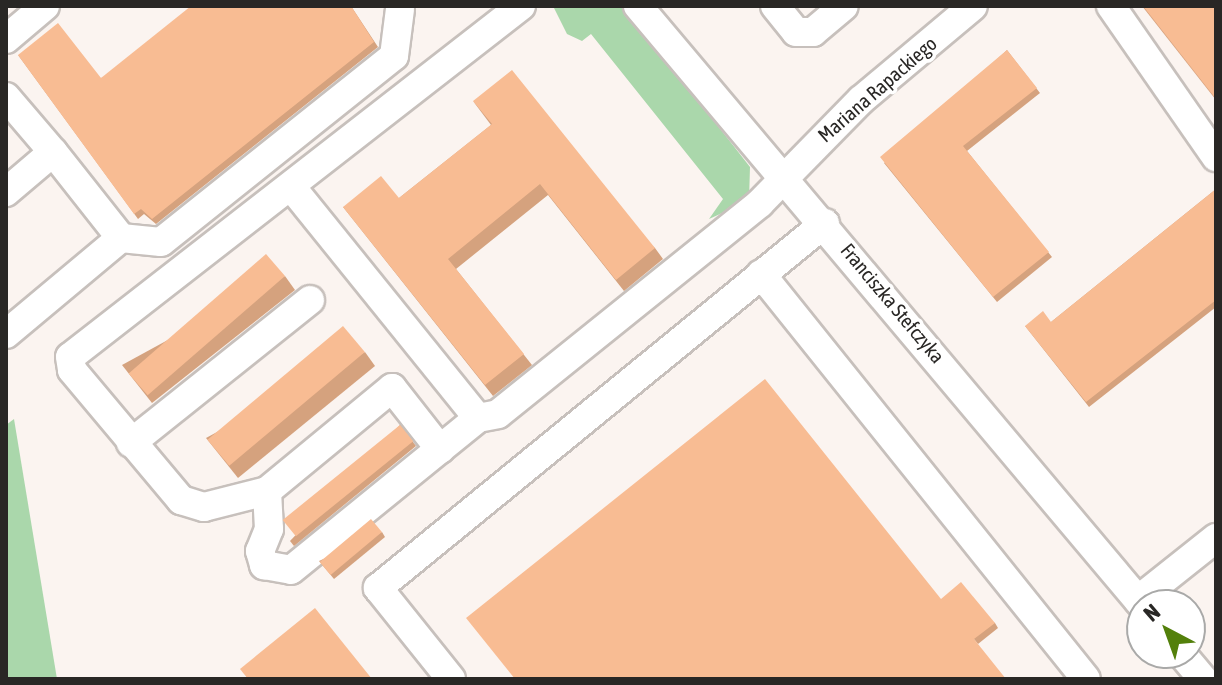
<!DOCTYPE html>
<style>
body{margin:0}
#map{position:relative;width:1222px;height:685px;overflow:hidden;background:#fbf4f0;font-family:"Asap Condensed",sans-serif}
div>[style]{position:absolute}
.green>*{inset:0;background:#aad7ab}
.roads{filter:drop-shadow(2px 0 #c7c0bc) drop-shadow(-2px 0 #c7c0bc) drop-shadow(0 2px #c7c0bc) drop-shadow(0 -2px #c7c0bc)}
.minor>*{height:28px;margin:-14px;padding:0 14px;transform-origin:14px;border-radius:14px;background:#fff}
.wall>*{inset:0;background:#d5a27e}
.building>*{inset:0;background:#f8bc93;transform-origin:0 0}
span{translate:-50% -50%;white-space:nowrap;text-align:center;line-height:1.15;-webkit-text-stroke:7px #fff;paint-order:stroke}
.street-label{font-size:20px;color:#292725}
.frame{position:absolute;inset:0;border:8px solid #292725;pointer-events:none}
.north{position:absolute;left:1126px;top:589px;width:80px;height:80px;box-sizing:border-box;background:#fff;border:2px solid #a9a9a8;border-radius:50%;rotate:319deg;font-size:22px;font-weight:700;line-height:32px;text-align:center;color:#292725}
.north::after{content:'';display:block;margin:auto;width:28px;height:36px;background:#53800b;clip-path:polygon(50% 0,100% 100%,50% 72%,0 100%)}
</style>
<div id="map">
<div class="green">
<i style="clip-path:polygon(553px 6px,624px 6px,750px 167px,749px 201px,709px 219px,723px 199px,591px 34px,582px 41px,567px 34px)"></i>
<i style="clip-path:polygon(14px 419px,57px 679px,6px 679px,6px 425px)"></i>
</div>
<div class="roads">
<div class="minor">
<i style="left:521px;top:6px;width:571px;rotate:142.11deg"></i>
<i style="left:70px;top:357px;width:13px;rotate:81deg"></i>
<i style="left:72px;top:370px;width:170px;rotate:50deg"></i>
<i style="left:181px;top:500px;width:24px;rotate:17deg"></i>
<i style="left:204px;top:507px;width:65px;rotate:-14.3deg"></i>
<i style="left:267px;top:491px;width:162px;rotate:-39.5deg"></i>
<i style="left:392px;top:388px;width:78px;rotate:51.8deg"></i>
<i style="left:440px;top:449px;width:49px;rotate:-39.2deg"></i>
<i style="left:478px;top:418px;width:20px;rotate:-11deg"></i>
<i style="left:498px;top:414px;width:336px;rotate:-38.8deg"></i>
<i style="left:760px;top:203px;width:144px;rotate:-45.6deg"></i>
<i style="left:861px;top:100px;width:146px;rotate:-40deg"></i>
<i style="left:638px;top:6px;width:783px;rotate:49.92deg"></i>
<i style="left:775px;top:6px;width:33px;rotate:51deg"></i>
<i style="left:796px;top:32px;width:17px"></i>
<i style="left:813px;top:32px;width:40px;rotate:-40deg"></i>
<i style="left:1111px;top:6px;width:184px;rotate:55.2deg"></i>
<i style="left:6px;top:39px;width:51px;rotate:-40.2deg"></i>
<i style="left:6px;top:97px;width:72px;rotate:49.5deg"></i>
<i style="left:53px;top:152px;width:62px;rotate:139.6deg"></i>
<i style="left:293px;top:189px;width:294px;rotate:51.1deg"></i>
<i style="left:121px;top:238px;width:40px;rotate:5.7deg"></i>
<i style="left:161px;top:242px;width:298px;rotate:-38.6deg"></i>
<i style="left:394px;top:56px;width:47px;rotate:-82.7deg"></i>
<i style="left:761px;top:274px;width:519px;rotate:51.25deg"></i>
<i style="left:6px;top:334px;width:150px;rotate:-39.9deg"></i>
<i style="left:121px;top:238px;width:110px;rotate:-128.3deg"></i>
<i style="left:131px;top:443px;width:229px;rotate:-38.6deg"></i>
<i style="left:267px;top:491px;width:38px;rotate:87deg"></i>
<i style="left:269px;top:529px;width:24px;rotate:112deg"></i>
<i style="left:260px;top:551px;width:15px;rotate:74deg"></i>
<i style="left:264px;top:565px;width:27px;rotate:10deg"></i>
<i style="left:291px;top:570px;width:192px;rotate:-39.1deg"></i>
<i style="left:1138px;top:600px;width:100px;rotate:-38.5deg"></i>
<i style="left:1181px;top:653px;width:34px;rotate:50deg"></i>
<i style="left:451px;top:679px;width:117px;rotate:-128.7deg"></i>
<i style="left:378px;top:588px;width:577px;rotate:-39.23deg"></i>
</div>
</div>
<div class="wall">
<i style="clip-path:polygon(351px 6px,378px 47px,156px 224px,144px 214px,138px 219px,18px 55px,101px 78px)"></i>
<i style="clip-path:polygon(1142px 6px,1216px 6px,1216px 100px)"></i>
<i style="clip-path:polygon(1007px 50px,1040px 93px,967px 151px,1052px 257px,997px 302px,884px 163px)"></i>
<i style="clip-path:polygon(473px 101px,655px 248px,663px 259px,624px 291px,548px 195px,456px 269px,532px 365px,493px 396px,343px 207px,399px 198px,491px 125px)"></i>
<i style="clip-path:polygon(1216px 189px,1216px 307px,1089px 407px,1025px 326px,1051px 322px)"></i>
<i style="clip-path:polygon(285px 276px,295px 290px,152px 403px,122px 365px)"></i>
<i style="clip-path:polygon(365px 352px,375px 366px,238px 478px,206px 438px)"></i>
<i style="clip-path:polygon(400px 425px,416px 446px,294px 546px,290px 541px)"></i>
<i style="clip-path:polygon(382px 532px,385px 537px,334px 579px,319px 561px)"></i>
<i style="clip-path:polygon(941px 599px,995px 623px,998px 628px,978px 644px)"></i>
</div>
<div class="building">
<i style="clip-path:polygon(191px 6px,351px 6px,374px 42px,152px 219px,141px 209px,134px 214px,18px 55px,58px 23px,101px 78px)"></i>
<i style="clip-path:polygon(1143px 6px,1216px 6px,1216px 99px)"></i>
<i style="clip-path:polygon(1007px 50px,1037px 88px,963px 146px,1049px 252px,993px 297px,880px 157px)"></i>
<i style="clip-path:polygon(512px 70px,655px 248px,616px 280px,540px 184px,448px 259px,524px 354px,485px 385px,343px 207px,381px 176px,399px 198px,492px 124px,473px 101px)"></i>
<i style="clip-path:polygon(1216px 189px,1216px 300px,1086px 402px,1025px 326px,1043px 311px,1051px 322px)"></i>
<i style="left:266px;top:254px;width:29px;height:182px;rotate:49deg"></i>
<i style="left:343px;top:326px;width:34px;height:177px;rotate:50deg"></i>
<i style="clip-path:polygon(765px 379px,941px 599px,961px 582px,995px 623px,974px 639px,1006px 679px,515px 679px,466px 618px)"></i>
<i style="left:400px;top:425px;width:21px;height:151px;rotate:51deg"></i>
<i style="left:371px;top:519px;width:17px;height:67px;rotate:50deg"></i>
<i style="clip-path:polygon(315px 608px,372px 679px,248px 679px,240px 669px)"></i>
</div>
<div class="street-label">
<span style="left:877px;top:89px;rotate:-41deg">Mariana Rapackiego</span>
<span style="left:893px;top:303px;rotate:50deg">Franciszka Stefczyka</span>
</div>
<div class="frame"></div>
<div class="north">N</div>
</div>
